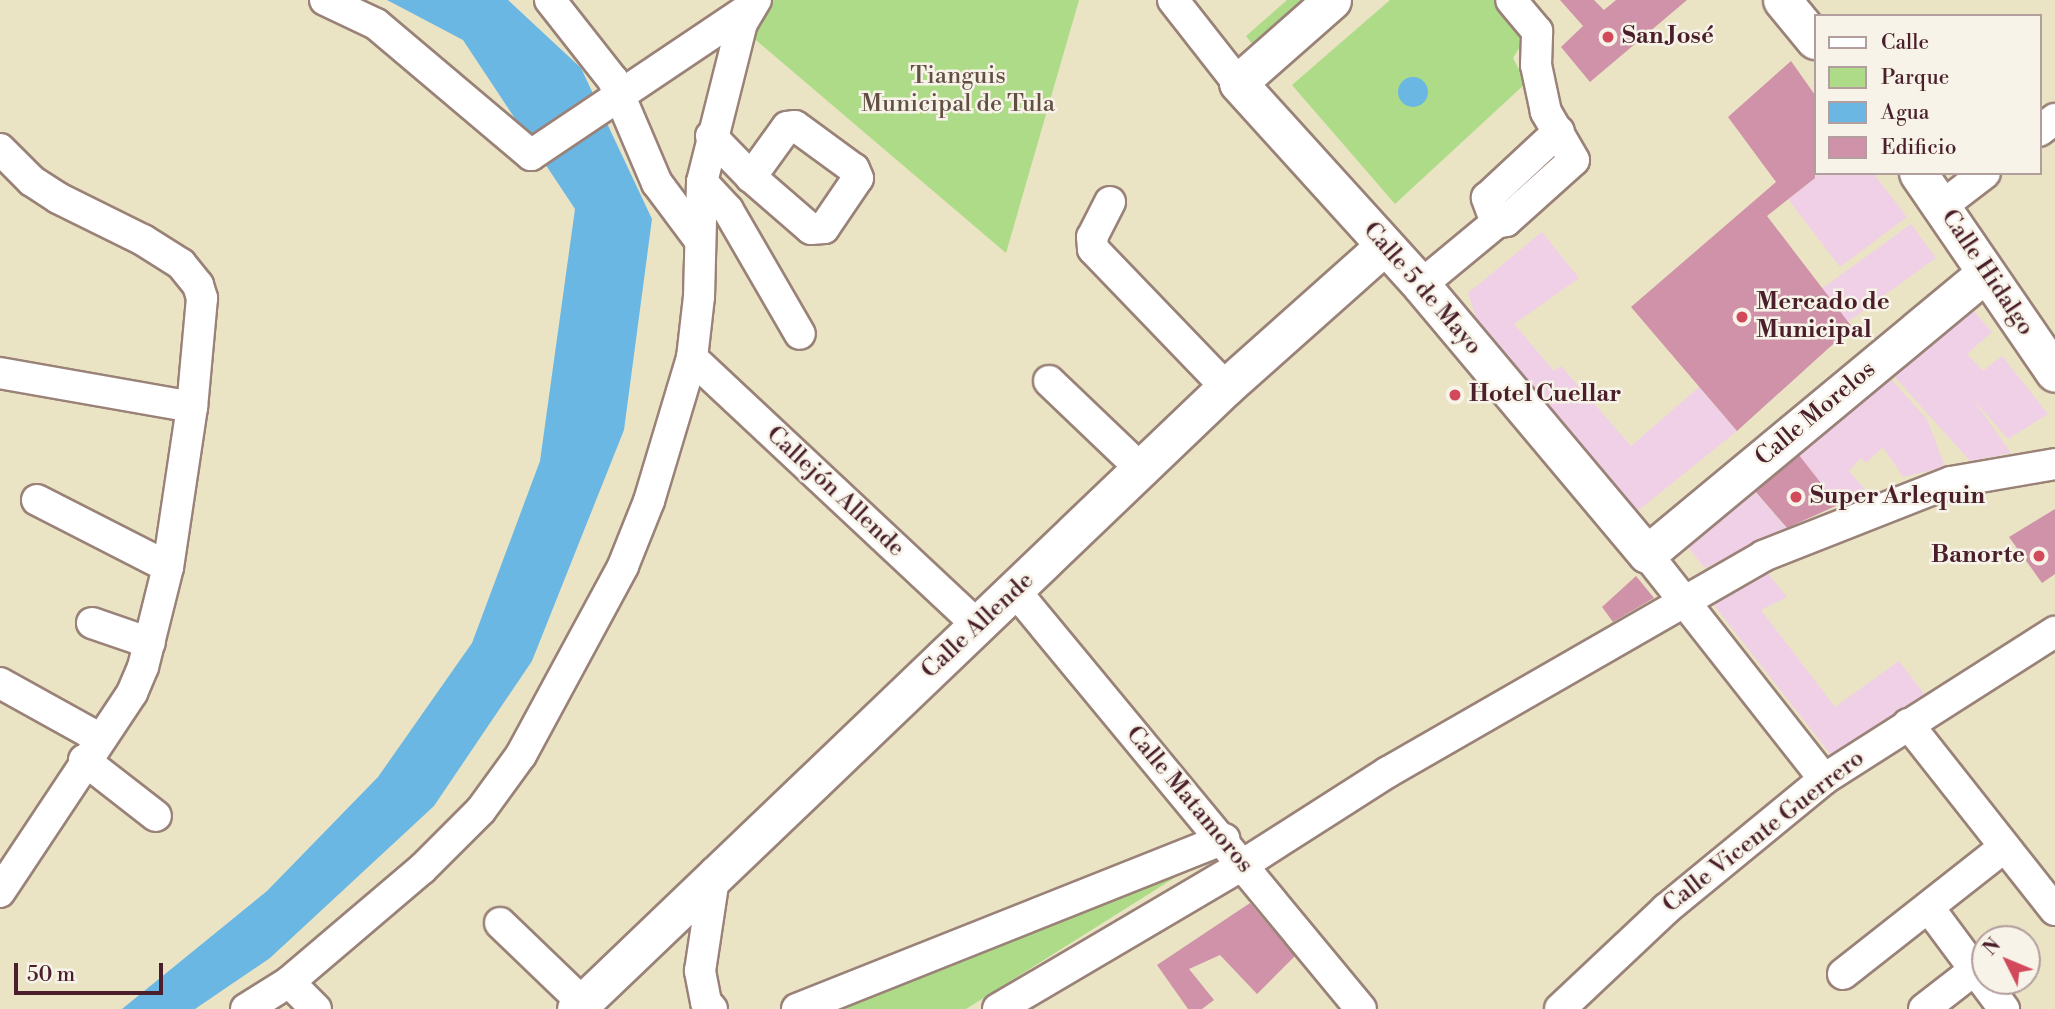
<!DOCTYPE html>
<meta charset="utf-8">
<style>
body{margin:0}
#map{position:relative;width:2055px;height:1009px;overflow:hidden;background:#eae4c5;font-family:"Libre Bodoni",serif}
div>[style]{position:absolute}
.built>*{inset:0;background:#efd0e6;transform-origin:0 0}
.green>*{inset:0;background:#aedb87}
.water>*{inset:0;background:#6bb7e4}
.round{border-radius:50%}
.building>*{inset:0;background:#d092a9}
.roads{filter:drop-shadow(2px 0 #9a8278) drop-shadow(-2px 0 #9a8278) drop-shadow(0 2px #9a8278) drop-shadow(0 -2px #9a8278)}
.minor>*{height:30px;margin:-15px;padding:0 15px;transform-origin:15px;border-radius:15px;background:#fff}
.major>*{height:37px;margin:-18.5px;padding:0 18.5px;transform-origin:18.5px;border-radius:18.5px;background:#fff}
.dots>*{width:19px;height:19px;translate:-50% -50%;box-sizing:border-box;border:4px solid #f7f3e8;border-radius:50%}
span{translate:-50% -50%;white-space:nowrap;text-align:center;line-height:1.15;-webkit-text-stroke:5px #f7f3e8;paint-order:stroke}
.poi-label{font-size:24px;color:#4a1f2b;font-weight:700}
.left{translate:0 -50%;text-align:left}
.right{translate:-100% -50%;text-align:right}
.park-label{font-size:24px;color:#634e42}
.street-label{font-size:24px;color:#4a1f2b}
.legend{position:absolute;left:1814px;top:14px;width:228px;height:161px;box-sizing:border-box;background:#f7f3e8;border:2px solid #b29e9c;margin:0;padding:9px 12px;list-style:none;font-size:21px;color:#4a1f2b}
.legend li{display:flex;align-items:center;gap:14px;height:35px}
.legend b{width:35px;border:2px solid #b29e9c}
.north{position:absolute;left:1971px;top:925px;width:70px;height:70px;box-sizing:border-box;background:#f7f3e8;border:2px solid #b29e9c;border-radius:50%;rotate:313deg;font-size:19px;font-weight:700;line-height:28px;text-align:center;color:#4a1f2b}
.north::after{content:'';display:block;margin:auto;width:24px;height:32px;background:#d1495b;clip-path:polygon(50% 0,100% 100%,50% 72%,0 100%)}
.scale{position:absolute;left:14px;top:963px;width:149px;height:32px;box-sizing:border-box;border:4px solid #4a1f2b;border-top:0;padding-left:9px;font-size:21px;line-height:24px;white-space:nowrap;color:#4a1f2b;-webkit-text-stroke:5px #f7f3e8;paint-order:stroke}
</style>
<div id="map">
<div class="built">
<i style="clip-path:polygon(1821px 173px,1873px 173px,1907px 217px,1840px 267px,1788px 199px)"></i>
<i style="left:1911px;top:224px;width:42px;height:110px;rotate:54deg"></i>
<i style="clip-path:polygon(1542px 232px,1579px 278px,1514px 324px,1554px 371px,1561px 366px,1631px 446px,1699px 387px,1737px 431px,1635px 513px,1481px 333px,1468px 293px)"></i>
<i style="clip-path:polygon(1971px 308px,1992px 332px,1967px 354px,1983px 371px,2002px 356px,2048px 414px,2008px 439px,1973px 399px,2011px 453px,1970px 461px,1893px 375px)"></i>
<i style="clip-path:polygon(1888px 376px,1927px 419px,1945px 467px,1903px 477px,1883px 447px,1866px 463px,1861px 458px,1849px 471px,1869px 494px,1838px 505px,1797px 453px)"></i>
<i style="clip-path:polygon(1753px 489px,1787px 529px,1705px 568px,1685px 544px)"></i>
<i style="clip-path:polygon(1763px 567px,1787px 597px,1761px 610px,1835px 707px,1899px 661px,1925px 695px,1832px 756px,1710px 600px)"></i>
</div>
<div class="green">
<i style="clip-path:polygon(773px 0,1079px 0,1006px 253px,750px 35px)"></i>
<i style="clip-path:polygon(1287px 0,1324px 0,1259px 53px,1246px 36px)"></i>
<i style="clip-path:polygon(1390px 0,1531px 0,1541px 12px,1513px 58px,1526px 83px,1395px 204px,1292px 85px)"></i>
<i style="clip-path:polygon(1198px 863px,966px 1009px,829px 1009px)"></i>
</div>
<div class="water">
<i style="clip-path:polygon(387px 0,508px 0,581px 68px,652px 219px,624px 430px,532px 661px,434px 806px,270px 958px,195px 1009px,122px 1009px,267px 891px,378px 777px,472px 643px,540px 461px,575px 209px,463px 40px)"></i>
<i class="round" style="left:1398px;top:77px;width:30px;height:30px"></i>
</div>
<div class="building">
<i style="clip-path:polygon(1560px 0,1594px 0,1604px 10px,1616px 0,1687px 0,1590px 82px,1561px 47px,1583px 26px)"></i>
<i style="clip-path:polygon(1791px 61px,1815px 95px,1815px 178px,1767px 216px,1852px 327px,1737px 431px,1631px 307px,1776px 182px,1728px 117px)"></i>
<i style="clip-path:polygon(1799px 455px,1838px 505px,1787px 528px,1755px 491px)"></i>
<i style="clip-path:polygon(2055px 509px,2055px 574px,2042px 583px,2009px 537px)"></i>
<i style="clip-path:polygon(1636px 576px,1654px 598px,1613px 622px,1602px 607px)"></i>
<i style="clip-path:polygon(1250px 903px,1295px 956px,1257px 994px,1220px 955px,1189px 969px,1214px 1000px,1202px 1009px,1188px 1009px,1157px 965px)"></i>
</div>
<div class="roads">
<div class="minor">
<i style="left:325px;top:0;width:56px;rotate:25.2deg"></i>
<i style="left:376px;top:24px;width:203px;rotate:40.2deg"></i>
<i style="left:531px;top:155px;width:265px;rotate:-33.9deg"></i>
<i style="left:550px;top:0;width:102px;rotate:51.8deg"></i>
<i style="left:613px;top:80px;width:112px;rotate:66.9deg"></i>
<i style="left:657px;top:183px;width:69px;rotate:53.3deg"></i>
<i style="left:1173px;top:0;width:105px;rotate:51.9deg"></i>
<i style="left:2039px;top:131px;width:20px;rotate:-37deg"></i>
<i style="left:711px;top:136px;width:57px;rotate:45.7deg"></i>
<i style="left:751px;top:177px;width:79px;rotate:40.9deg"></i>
<i style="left:811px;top:229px;width:13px;rotate:-4deg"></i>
<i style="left:824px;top:228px;width:60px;rotate:-55.8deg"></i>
<i style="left:858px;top:178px;width:10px;rotate:-114deg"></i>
<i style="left:854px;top:169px;width:73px;rotate:-143.9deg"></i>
<i style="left:795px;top:126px;width:8px;rotate:173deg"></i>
<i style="left:787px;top:127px;width:62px;rotate:125.8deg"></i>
<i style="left:0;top:149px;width:45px;rotate:45deg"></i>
<i style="left:32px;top:181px;width:31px;rotate:33deg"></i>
<i style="left:58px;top:198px;width:95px;rotate:26.3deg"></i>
<i style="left:143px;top:240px;width:45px;rotate:32.3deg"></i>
<i style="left:181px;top:264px;width:27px;rotate:51deg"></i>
<i style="left:198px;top:285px;width:14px;rotate:73deg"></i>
<i style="left:202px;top:298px;width:109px;rotate:95.2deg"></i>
<i style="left:192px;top:407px;width:162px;rotate:98.5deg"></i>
<i style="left:168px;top:567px;width:103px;rotate:104deg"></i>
<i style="left:143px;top:667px;width:28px;rotate:113deg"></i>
<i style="left:132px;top:693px;width:239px;rotate:123.6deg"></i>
<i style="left:702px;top:182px;width:38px;rotate:47deg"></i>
<i style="left:728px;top:210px;width:143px;rotate:59.9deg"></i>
<i style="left:1110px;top:202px;width:39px;rotate:117deg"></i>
<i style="left:1092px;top:237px;width:12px;rotate:85deg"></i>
<i style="left:1093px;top:249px;width:192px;rotate:46.1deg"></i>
<i style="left:1942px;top:206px;width:54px;rotate:-37.5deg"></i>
<i style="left:1496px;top:223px;width:27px;rotate:-110deg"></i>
<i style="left:1487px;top:198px;width:98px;rotate:-42.9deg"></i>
<i style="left:1421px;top:285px;width:97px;rotate:-39.6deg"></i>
<i style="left:1496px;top:223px;width:10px;rotate:-11deg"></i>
<i style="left:1506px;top:221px;width:91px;rotate:-41.9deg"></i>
<i style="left:1574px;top:160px;width:56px;rotate:-120.3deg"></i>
<i style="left:1546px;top:112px;width:48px;rotate:-102deg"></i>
<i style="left:1536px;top:65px;width:34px;rotate:-88deg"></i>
<i style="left:1537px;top:31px;width:40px;rotate:-130deg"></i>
<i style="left:692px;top:358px;width:392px;rotate:43.1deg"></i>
<i style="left:0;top:373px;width:195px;rotate:10deg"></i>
<i style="left:1049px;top:381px;width:127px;rotate:43.7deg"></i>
<i style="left:37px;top:500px;width:147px;rotate:27.1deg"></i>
<i style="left:1647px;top:554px;width:286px;rotate:51.8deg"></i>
<i style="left:1016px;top:592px;width:541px;rotate:50.4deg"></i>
<i style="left:92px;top:623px;width:61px;rotate:19deg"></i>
<i style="left:0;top:683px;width:115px;rotate:29deg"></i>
<i style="left:1908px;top:724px;width:237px;rotate:51.7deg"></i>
<i style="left:84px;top:760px;width:91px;rotate:37.9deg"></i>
<i style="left:1929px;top:908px;width:126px;rotate:53.4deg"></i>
<i style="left:500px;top:923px;width:115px;rotate:43.9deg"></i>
<i style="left:1843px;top:974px;width:204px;rotate:-38.2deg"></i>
<i style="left:289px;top:982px;width:38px;rotate:45deg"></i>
<i style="left:246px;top:1009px;width:51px;rotate:-32.1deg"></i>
<i style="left:289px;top:982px;width:175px;rotate:-40.4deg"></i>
<i style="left:422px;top:869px;width:83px;rotate:-45deg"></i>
<i style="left:481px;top:810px;width:68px;rotate:-54deg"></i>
<i style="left:521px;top:755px;width:215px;rotate:-61.6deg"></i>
<i style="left:623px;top:566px;width:70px;rotate:-68.2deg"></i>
<i style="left:649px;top:501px;width:149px;rotate:-73.3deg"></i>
<i style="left:692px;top:358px;width:61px;rotate:-83.5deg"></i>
<i style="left:699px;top:297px;width:115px;rotate:-88.5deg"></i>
<i style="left:702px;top:182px;width:164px;rotate:-75.9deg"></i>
<i style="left:742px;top:23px;width:27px;rotate:-59deg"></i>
<i style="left:712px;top:1009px;width:9px;rotate:-131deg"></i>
<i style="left:706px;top:1002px;width:32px;rotate:-101deg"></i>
<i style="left:700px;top:971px;width:100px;rotate:-81.4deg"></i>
<i style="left:797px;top:1009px;width:460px;rotate:-21.7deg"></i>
<i style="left:998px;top:1009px;width:286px;rotate:-30.5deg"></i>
<i style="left:1244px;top:864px;width:171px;rotate:-32.6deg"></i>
<i style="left:1388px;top:772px;width:433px;rotate:-29.9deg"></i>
<i style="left:1763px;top:556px;width:202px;rotate:-21.5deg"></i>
<i style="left:1951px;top:482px;width:106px;rotate:-9.8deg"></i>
<i style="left:1560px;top:1009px;width:146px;rotate:-43.3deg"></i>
<i style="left:1666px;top:909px;width:205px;rotate:-39.4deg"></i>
<i style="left:1824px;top:779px;width:274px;rotate:-32.5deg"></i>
<i style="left:1924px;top:1009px;width:62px;rotate:-37.8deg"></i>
</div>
<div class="major">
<i style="left:1332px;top:0;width:125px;rotate:138.6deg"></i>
<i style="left:1238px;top:83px;width:273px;rotate:47.8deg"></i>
<i style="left:1421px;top:285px;width:351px;rotate:50deg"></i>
<i style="left:1647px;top:554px;width:440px;rotate:-39.7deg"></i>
<i style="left:1782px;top:0;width:52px;rotate:50.5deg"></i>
<i style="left:1918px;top:173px;width:242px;rotate:55.6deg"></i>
<i style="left:576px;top:1009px;width:900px;rotate:-43.74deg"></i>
<i style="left:1226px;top:387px;width:212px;rotate:-41.7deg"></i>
</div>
</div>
<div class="dots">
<i style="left:1608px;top:37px;background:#d1495b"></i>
<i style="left:1742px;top:317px;background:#d1495b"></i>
<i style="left:1455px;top:395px;background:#d1495b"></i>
<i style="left:1796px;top:497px;background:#d1495b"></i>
<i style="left:2039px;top:556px;background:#d1495b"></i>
</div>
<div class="poi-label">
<span class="left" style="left:1622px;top:37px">San José</span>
<span class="left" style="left:1756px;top:317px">Mercado de<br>Municipal</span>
<span class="left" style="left:1469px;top:395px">Hotel Cuellar</span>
<span class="left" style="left:1810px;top:497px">Super Arlequin</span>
<span class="right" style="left:2025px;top:556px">Banorte</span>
</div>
<div class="park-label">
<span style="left:958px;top:91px">Tianguis<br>Municipal de Tula</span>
</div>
<div class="street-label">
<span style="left:1987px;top:273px;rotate:56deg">Calle Hidalgo</span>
<span style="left:1422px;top:289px;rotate:49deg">Calle 5 de Mayo</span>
<span style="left:1816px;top:414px;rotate:-40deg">Calle Morelos</span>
<span style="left:835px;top:492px;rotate:43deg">Callejón Allende</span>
<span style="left:978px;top:626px;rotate:-43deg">Calle Allende</span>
<span style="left:1189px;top:800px;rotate:50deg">Calle Matamoros</span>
<span style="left:1764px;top:832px;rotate:-38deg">Calle Vicente Guerrero</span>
</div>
<ul class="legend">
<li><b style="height:9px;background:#fff"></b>Calle</li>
<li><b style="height:19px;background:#aedb87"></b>Parque</li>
<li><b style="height:19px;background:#6bb7e4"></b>Agua</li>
<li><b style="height:19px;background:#d092a9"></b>Edificio</li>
</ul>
<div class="north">N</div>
<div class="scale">50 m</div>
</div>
